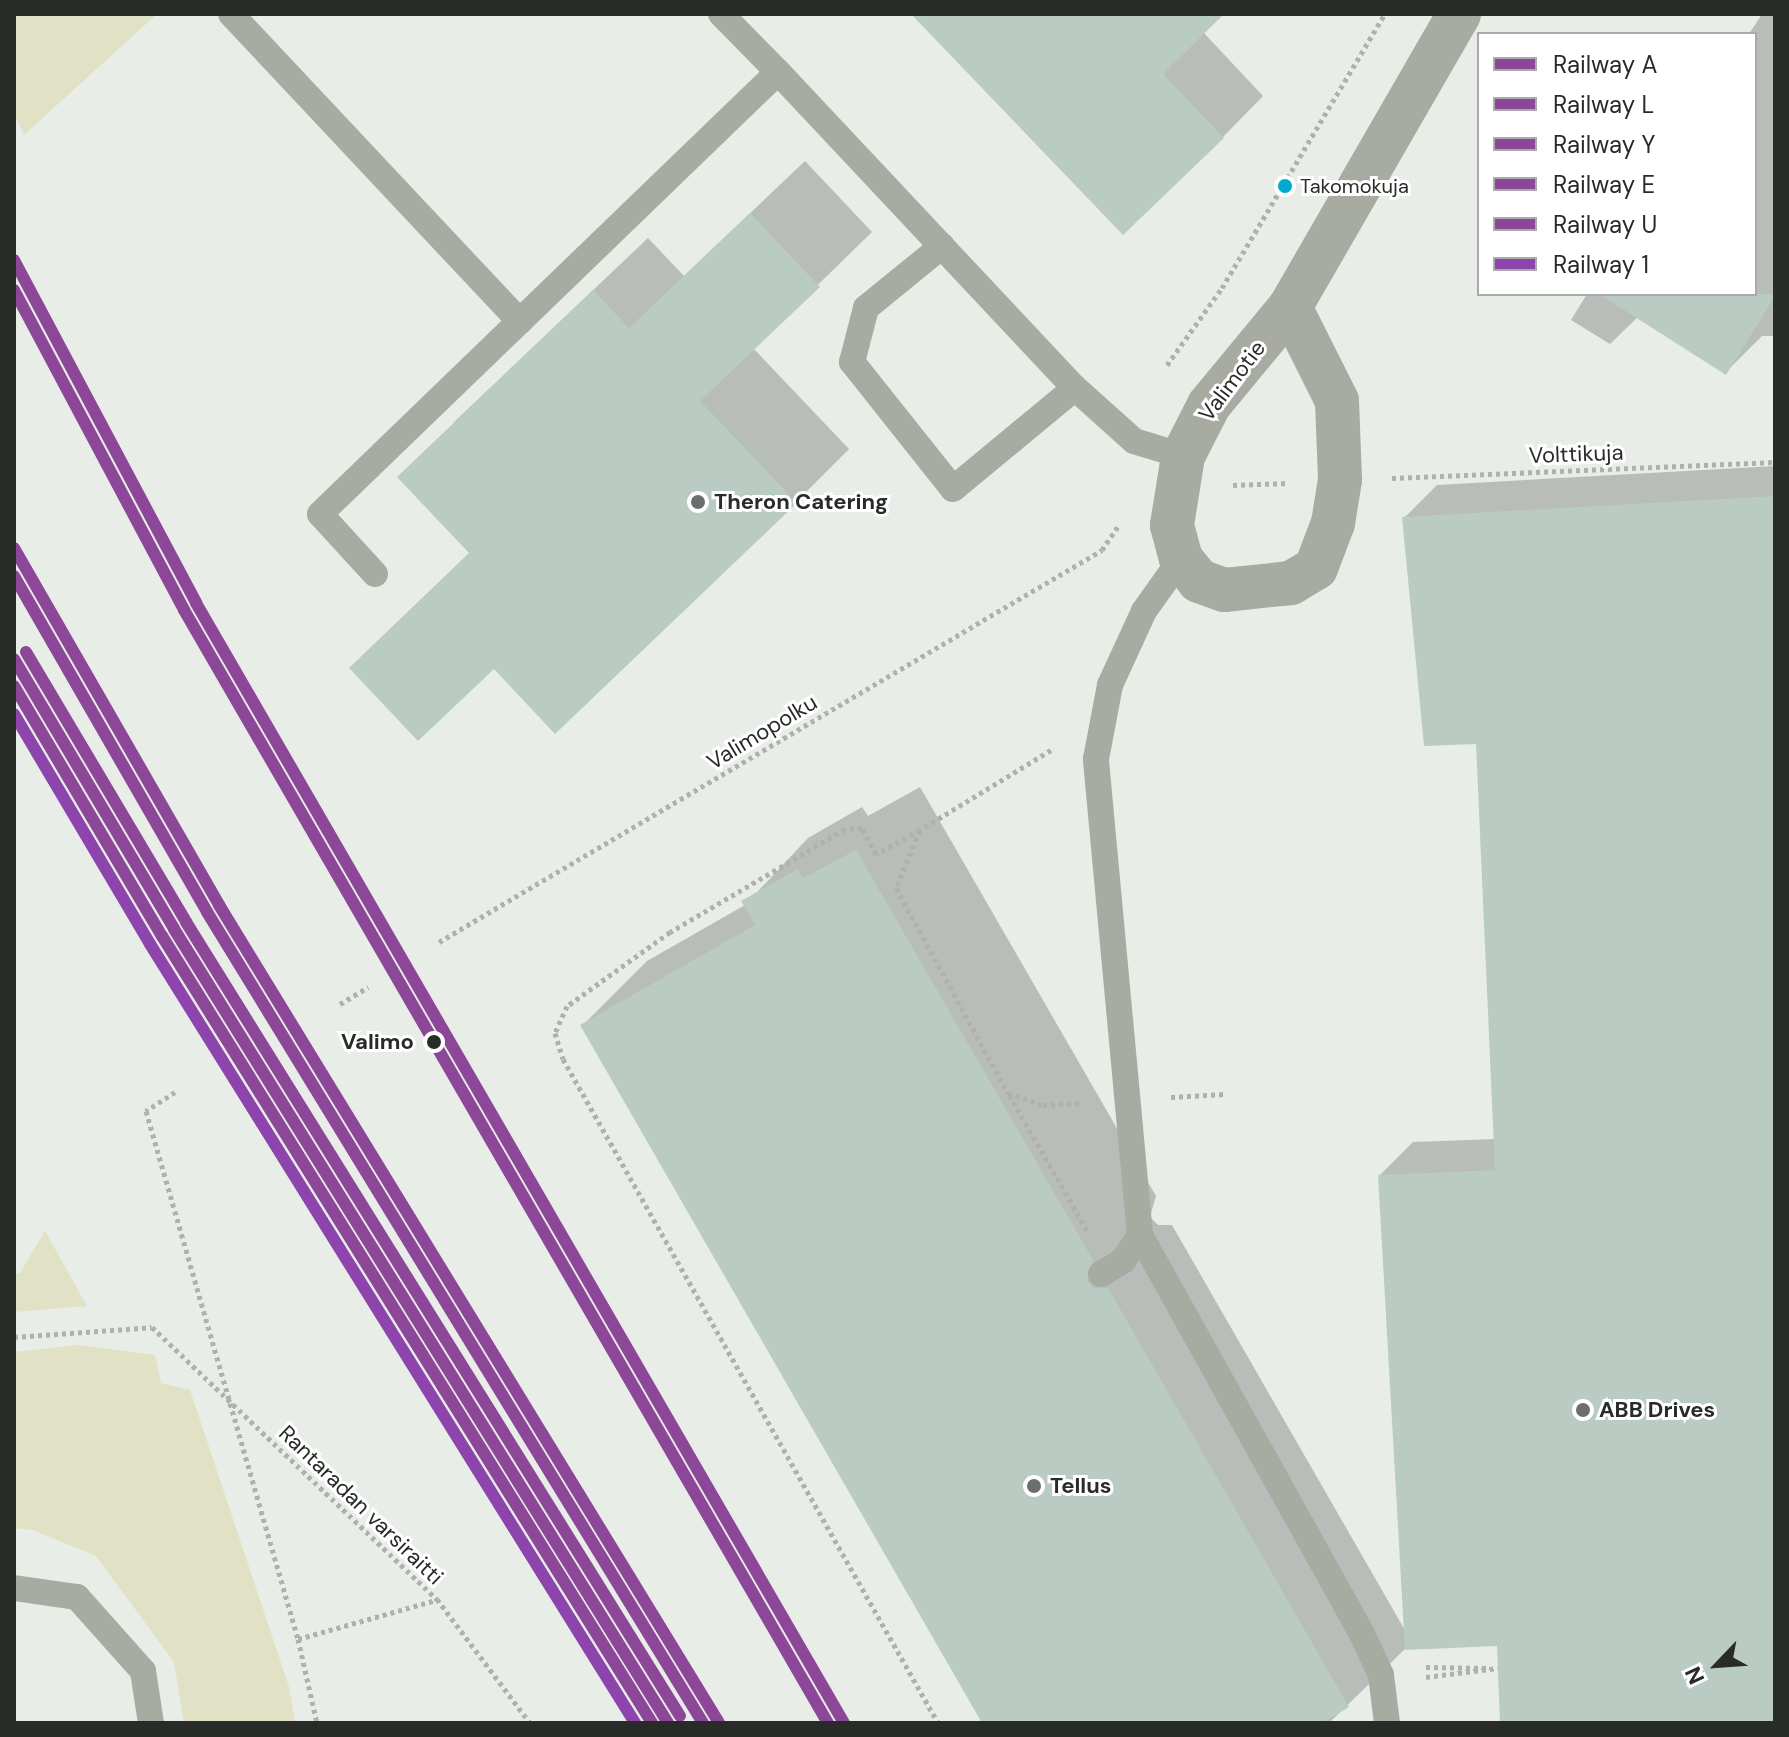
<!DOCTYPE html>
<style>
body{margin:0}
#map{position:relative;width:1789px;height:1737px;overflow:hidden;background:#e8ede8;font-family:"DM Sans",sans-serif}
div>[style]{position:absolute}
.green>*{inset:0;background:#e1e1c6}
.shadow>*{inset:0;background:#0003}
.building>*{inset:0;background:#b9cbc3}
.path>*{height:5px;margin-top:-2.5px;transform-origin:0;background:repeating-linear-gradient(90deg,#afb2ac 0 4px,transparent 0 8px)}
.lane>*{height:26px;margin:-13px;padding:0 13px;transform-origin:13px;border-radius:13px;background:#a7aba1}
.street>*{height:44px;margin:-22px;padding:0 22px;transform-origin:22px;border-radius:22px;background:#a7aba1}
.rail-1>*{height:12px;margin:-6px;padding:0 6px;transform-origin:6px;border-radius:6px;background:#8c4799}
.rail-2>*{height:12px;margin:-6px;padding:0 6px;transform-origin:6px;border-radius:6px;background:#8c4799}
.rail-3>*{height:12px;margin:-6px;padding:0 6px;transform-origin:6px;border-radius:6px;background:#8c4799}
.rail-4>*{height:12px;margin:-6px;padding:0 6px;transform-origin:6px;border-radius:6px;background:#8c4799}
.rail-5>*{height:12px;margin:-6px;padding:0 6px;transform-origin:6px;border-radius:6px;background:#8c4799}
.rail-6>*{height:12px;margin:-6px;padding:0 6px;transform-origin:6px;border-radius:6px;background:#8e44ad}
.dots>*{width:22px;height:22px;translate:-50% -50%;box-sizing:border-box;border:4px solid #fff;border-radius:50%}
span{translate:-50% -50%;white-space:nowrap;text-align:center;line-height:1.15;-webkit-text-stroke:6px #fff;paint-order:stroke}
.bus-label{font-size:20px;color:#292b29}
.left{translate:0 -50%;text-align:left}
.street-label{font-size:22px;color:#292b29}
.poi-label{font-size:22px;color:#292b29;font-weight:700}
.stop-label{font-size:22px;color:#292b29;font-weight:700}
.right{translate:-100% -50%;text-align:right}
.frame{position:absolute;inset:0;border:16px solid #292b29;pointer-events:none}
.legend{position:absolute;left:1477px;top:32px;width:280px;height:264px;box-sizing:border-box;background:#fff;border:2px solid #a9aaa9;margin:0;padding:10px 14px;list-style:none;font-size:24px;color:#292b29}
.legend li{display:flex;align-items:center;gap:16px;height:40px}
.legend b{width:40px;border:2px solid #a9aaa9}
.north{position:absolute;left:1677px;top:1625px;width:80px;height:80px;-webkit-text-stroke:6px #fff;paint-order:stroke;rotate:245deg;font-size:22px;font-weight:700;line-height:32px;text-align:center;color:#292b29}
.north::after{content:'';display:block;margin:auto;width:28px;height:36px;background:#292b29;clip-path:polygon(50% 0,100% 100%,50% 72%,0 100%)}
</style>
<div id="map">
<div class="green">
<i style="clip-path:polygon(14px 14px,157px 14px,24px 135px,14px 114px)"></i>
<i style="clip-path:polygon(45px 1231px,87px 1306px,14px 1312px,14px 1274px,20px 1273px)"></i>
<i style="clip-path:polygon(79px 1345px,155px 1355px,161px 1383px,190px 1390px,289px 1687px,295px 1723px,184px 1723px,174px 1662px,96px 1556px,33px 1530px,14px 1528px,14px 1352px)"></i>
</div>
<div class="shadow">
<i style="clip-path:polygon(914px 14px,1222px 14px,1203px 32px,1263px 96px,1223px 137px)"></i>
<i style="clip-path:polygon(1762px 14px,1775px 14px,1775px 336px,1762px 336px,1726px 372px,1638px 317px,1610px 344px,1571px 320px,1587px 294px,1755px 294px,1755px 34px,1749px 34px)"></i>
<i style="clip-path:polygon(805px 161px,872px 232px,753px 348px,849px 449px,796px 502px,471px 552px,453px 423px,648px 238px,684px 276px)"></i>
<i style="clip-path:polygon(1775px 466px,1775px 1723px,1503px 1723px,1499px 1644px,1406px 1648px,1329px 1723px,984px 1723px,583px 1025px,647px 961px,745px 905px,808px 838px,862px 807px,868px 816px,920px 787px,1156px 1196px,1150px 1217px,1158px 1225px,1172px 1225px,1406px 1632px,1380px 1175px,1413px 1142px,1496px 1139px,1478px 742px,1404px 518px,1437px 485px)"></i>
</div>
<div class="building">
<i style="clip-path:polygon(911px 14px,1224px 14px,1163px 74px,1224px 138px,1123px 235px)"></i>
<i style="clip-path:polygon(750px 213px,820px 287px,700px 401px,797px 503px,555px 734px,494px 669px,418px 741px,349px 668px,469px 553px,397px 477px,593px 290px,629px 328px)"></i>
<i style="clip-path:polygon(1599px 294px,1775px 294px,1775px 296px,1726px 375px)"></i>
<i style="clip-path:polygon(1775px 496px,1775px 1723px,1500px 1723px,1497px 1646px,1405px 1650px,1378px 1175px,1495px 1170px,1476px 744px,1424px 746px,1402px 517px)"></i>
<i style="clip-path:polygon(856px 850px,1093px 1260px,1087px 1281px,1094px 1288px,1108px 1288px,1349px 1707px,1322px 1723px,982px 1723px,580px 1025px,755px 925px,741px 901px,798px 869px,803px 878px)"></i>
</div>
<div class="path">
<i style="left:1167px;top:365px;width:95px;rotate:-54.5deg"></i>
<i style="left:1222px;top:288px;width:319px;rotate:-59.3deg"></i>
<i style="left:1392px;top:478px;width:383px;rotate:-2.4deg"></i>
<i style="left:1233px;top:485px;width:54px;rotate:-2.1deg"></i>
<i style="left:1051px;top:750px;width:153px;rotate:148.6deg"></i>
<i style="left:920px;top:830px;width:63px;rotate:112.5deg"></i>
<i style="left:896px;top:888px;width:234px;rotate:61.4deg"></i>
<i style="left:1008px;top:1093px;width:37px;rotate:19deg"></i>
<i style="left:1043px;top:1105px;width:39px;rotate:-3deg"></i>
<i style="left:920px;top:830px;width:50px;rotate:151.4deg"></i>
<i style="left:876px;top:854px;width:30px;rotate:-118deg"></i>
<i style="left:862px;top:828px;width:17px;rotate:177deg"></i>
<i style="left:845px;top:829px;width:203px;rotate:149.5deg"></i>
<i style="left:670px;top:932px;width:127px;rotate:144.3deg"></i>
<i style="left:567px;top:1006px;width:30px;rotate:114deg"></i>
<i style="left:555px;top:1033px;width:27px;rotate:73deg"></i>
<i style="left:563px;top:1059px;width:763px;rotate:60.54deg"></i>
<i style="left:439px;top:942px;width:770px;rotate:-30.59deg"></i>
<i style="left:1102px;top:550px;width:29px;rotate:-56deg"></i>
<i style="left:340px;top:1004px;width:33px;rotate:-31deg"></i>
<i style="left:175px;top:1092px;width:35px;rotate:147deg"></i>
<i style="left:146px;top:1111px;width:549px;rotate:73.94deg"></i>
<i style="left:298px;top:1639px;width:86px;rotate:77.3deg"></i>
<i style="left:1009px;top:1095px;width:158px;rotate:60deg"></i>
<i style="left:1171px;top:1097px;width:55px;rotate:-3.1deg"></i>
<i style="left:14px;top:1337px;width:138px;rotate:-4.1deg"></i>
<i style="left:152px;top:1327px;width:394px;rotate:43.7deg"></i>
<i style="left:437px;top:1599px;width:155px;rotate:53.1deg"></i>
<i style="left:298px;top:1639px;width:143px;rotate:-15.8deg"></i>
<i style="left:1426px;top:1667px;width:62px;rotate:0.9deg"></i>
<i style="left:1426px;top:1677px;width:72px;rotate:-7.2deg"></i>
</div>
<div class="lane">
<i style="left:231px;top:14px;width:422px;rotate:46.8deg"></i>
<i style="left:721px;top:14px;width:81px;rotate:45.5deg"></i>
<i style="left:942px;top:246px;width:98px;rotate:140.8deg"></i>
<i style="left:866px;top:308px;width:56px;rotate:104.5deg"></i>
<i style="left:852px;top:362px;width:162px;rotate:51.5deg"></i>
<i style="left:953px;top:489px;width:158px;rotate:-39.6deg"></i>
<i style="left:375px;top:574px;width:81px;rotate:-132.5deg"></i>
<i style="left:320px;top:514px;width:636px;rotate:-43.98deg"></i>
<i style="left:778px;top:72px;width:434px;rotate:46.8deg"></i>
<i style="left:1075px;top:388px;width:79px;rotate:41.9deg"></i>
<i style="left:1134px;top:441px;width:51px;rotate:17deg"></i>
<i style="left:1140px;top:1235px;width:457px;rotate:60.9deg"></i>
<i style="left:1362px;top:1634px;width:45px;rotate:65.1deg"></i>
<i style="left:1381px;top:1675px;width:48px;rotate:82.9deg"></i>
<i style="left:1101px;top:1274px;width:26px;rotate:-31deg"></i>
<i style="left:1123px;top:1261px;width:31px;rotate:-57deg"></i>
<i style="left:1140px;top:1235px;width:478px;rotate:-95.3deg"></i>
<i style="left:1096px;top:759px;width:75px;rotate:-79.3deg"></i>
<i style="left:1110px;top:685px;width:81px;rotate:-65.3deg"></i>
<i style="left:1144px;top:611px;width:64px;rotate:-54.6deg"></i>
<i style="left:14px;top:1588px;width:64px;rotate:8.1deg"></i>
<i style="left:77px;top:1597px;width:99px;rotate:48.3deg"></i>
<i style="left:143px;top:1671px;width:53px;rotate:81.3deg"></i>
</div>
<div class="street">
<i style="left:1290px;top:307px;width:105px;rotate:63.4deg"></i>
<i style="left:1337px;top:401px;width:79px;rotate:87.8deg"></i>
<i style="left:1340px;top:480px;width:44px;rotate:99.2deg"></i>
<i style="left:1333px;top:523px;width:48px;rotate:110.7deg"></i>
<i style="left:1316px;top:568px;width:29px;rotate:149deg"></i>
<i style="left:1291px;top:583px;width:67px;rotate:174deg"></i>
<i style="left:1224px;top:590px;width:27px;rotate:-160deg"></i>
<i style="left:1199px;top:581px;width:28px;rotate:-129deg"></i>
<i style="left:1181px;top:559px;width:35px;rotate:-105deg"></i>
<i style="left:1172px;top:525px;width:70px;rotate:-80.9deg"></i>
<i style="left:1183px;top:456px;width:57px;rotate:-63deg"></i>
<i style="left:1209px;top:405px;width:127px;rotate:-50.4deg"></i>
<i style="left:1290px;top:307px;width:338px;rotate:-60deg"></i>
</div>
<div class="rail-1">
<i style="left:14px;top:260px;width:388px;rotate:62deg"></i>
<i style="left:196px;top:603px;width:1294px;rotate:59.95deg"></i>
<i style="left:14px;top:548px;width:412px;rotate:60.1deg"></i>
<i style="left:219px;top:905px;width:959px;rotate:58.56deg"></i>
</div>
<div class="rail-2">
<i style="left:14px;top:290px;width:362px;rotate:62deg"></i>
<i style="left:184px;top:610px;width:1286px;rotate:59.95deg"></i>
<i style="left:14px;top:576px;width:387px;rotate:60.1deg"></i>
<i style="left:207px;top:912px;width:951px;rotate:58.55deg"></i>
</div>
<div class="rail-3">
<i style="left:14px;top:659px;width:314px;rotate:59.3deg"></i>
<i style="left:174px;top:929px;width:935px;rotate:58.11deg"></i>
</div>
<div class="rail-4">
<i style="left:14px;top:686px;width:291px;rotate:59.4deg"></i>
<i style="left:162px;top:936px;width:927px;rotate:58.09deg"></i>
</div>
<div class="rail-5">
<i style="left:26px;top:652px;width:314px;rotate:59.3deg"></i>
<i style="left:186px;top:922px;width:935px;rotate:58.11deg"></i>
</div>
<div class="rail-6">
<i style="left:14px;top:714px;width:267px;rotate:59.4deg"></i>
<i style="left:150px;top:944px;width:918px;rotate:58.09deg"></i>
</div>
<div class="dots">
<i style="left:1285px;top:186px;background:#00a9ce"></i>
<i style="left:698px;top:502px;background:#6c6f6c"></i>
<i style="left:434px;top:1042px;background:#292b29"></i>
<i style="left:1583px;top:1410px;background:#6c6f6c"></i>
<i style="left:1034px;top:1486px;background:#6c6f6c"></i>
</div>
<div class="bus-label">
<span class="left" style="left:1300px;top:186px">Takomokuja</span>
</div>
<div class="street-label">
<span style="left:1232px;top:381px;rotate:-53deg">Valimotie</span>
<span style="left:1576px;top:454px;rotate:-2deg">Volttikuja</span>
<span style="left:762px;top:732px;rotate:-31deg">Valimopolku</span>
<span style="left:361px;top:1505px;rotate:44deg">Rantaradan varsiraitti</span>
</div>
<div class="poi-label">
<span class="left" style="left:714px;top:502px">Theron Catering</span>
<span class="left" style="left:1599px;top:1410px">ABB Drives</span>
<span class="left" style="left:1050px;top:1486px">Tellus</span>
</div>
<div class="stop-label">
<span class="right" style="left:414px;top:1042px">Valimo</span>
</div>
<div class="frame"></div>
<ul class="legend">
<li><b style="height:10px;background:#8c4799"></b>Railway A</li>
<li><b style="height:10px;background:#8c4799"></b>Railway L</li>
<li><b style="height:10px;background:#8c4799"></b>Railway Y</li>
<li><b style="height:10px;background:#8c4799"></b>Railway E</li>
<li><b style="height:10px;background:#8c4799"></b>Railway U</li>
<li><b style="height:10px;background:#8e44ad"></b>Railway 1</li>
</ul>
<div class="north">N</div>
</div>
